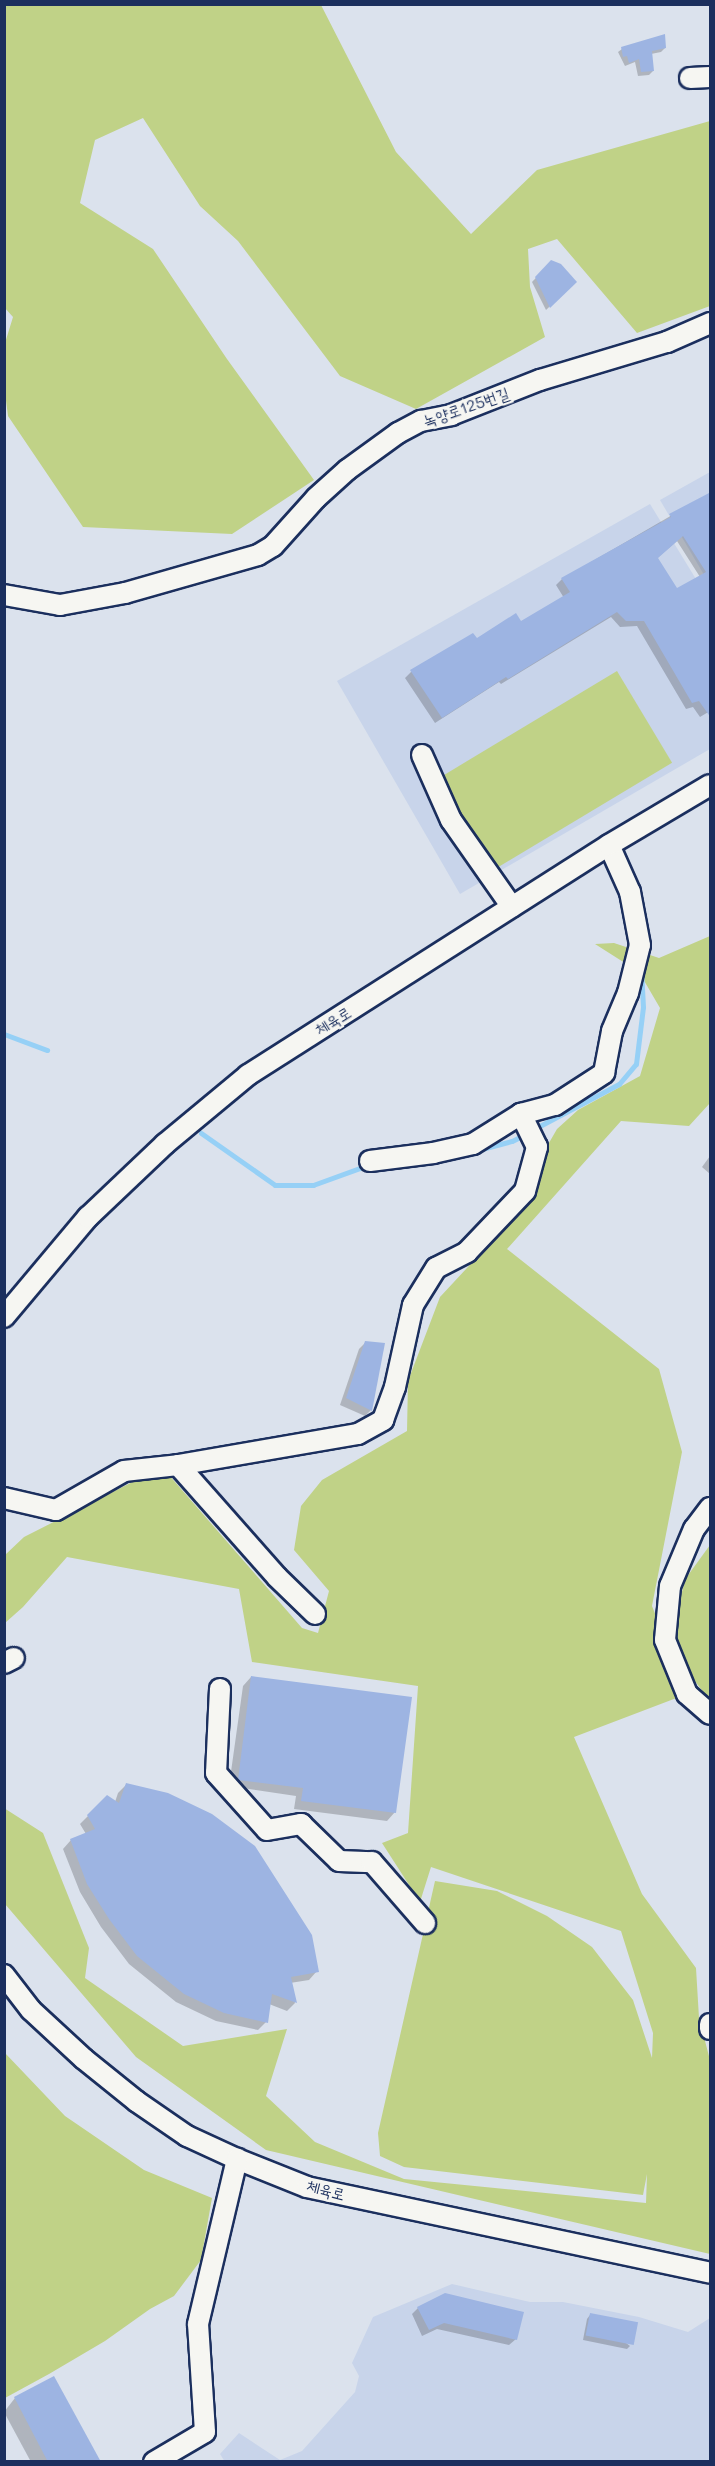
<!DOCTYPE html>
<meta charset="utf-8">
<style>
body{margin:0}
#map{position:relative;width:715px;height:2466px;overflow:hidden;background:#dbe2ed;font-family:Mali,"Poor Story",sans-serif}
div>[style]{position:absolute}
.built>*{inset:0;background:#c8d4ea}
.green>*{inset:0;background:#c0d287;transform-origin:0 0}
.shadow>*{inset:0;background:#0003}
.stream>*{height:5px;margin:-2.5px;padding:0 2.5px;transform-origin:2.5px;border-radius:2.5px;background:#96d0f6}
.building>*{inset:0;background:#9db4e2;transform-origin:0 0}
.roads{filter:drop-shadow(2px 0 #1b2f5e) drop-shadow(-2px 0 #1b2f5e) drop-shadow(0 2px #1b2f5e) drop-shadow(0 -2px #1b2f5e)}
.minor>*{height:20px;margin:-10px;padding:0 10px;transform-origin:10px;border-radius:10px;background:#f6f6f2}
span{translate:-50% -50%;white-space:nowrap;text-align:center;line-height:1.15;-webkit-text-stroke:4.5px #f6f6f2;paint-order:stroke}
.street-label{font-size:16px;color:#1b2f5e}
.frame{position:absolute;inset:0;border:6px solid #1b2f5e;pointer-events:none}
</style>
<div id="map">
<div class="built">
<i style="clip-path:polygon(710px 472px,710px 585px,660px 500px)"></i>
<i style="clip-path:polygon(650px 504px,710px 602px,710px 749px,460px 894px,337px 681px)"></i>
<i style="clip-path:polygon(452px 2284px,530px 2302px,563px 2302px,639px 2317px,688px 2332px,710px 2318px,710px 2461px,225px 2462px,220px 2454px,239px 2433px,280px 2460px,302px 2451px,355px 2392px,359px 2376px,352px 2363px,373px 2317px)"></i>
</div>
<div class="green">
<i style="clip-path:polygon(4px 5px,321px 5px,396px 152px,471px 234px,537px 170px,710px 121px,710px 306px,637px 333px,557px 239px,528px 249px,530px 287px,545px 337px,416px 409px,340px 376px,238px 241px,200px 206px,143px 118px,95px 140px,80px 203px,153px 249px,227px 359px,314px 480px,232px 534px,83px 527px,8px 416px,5px 393px,5px 343px,13px 317px,4px 307px)"></i>
<i style="left:617px;top:671px;width:107px;height:208px;rotate:59deg"></i>
<i style="clip-path:polygon(710px 936px,710px 1103px,689px 1126px,621px 1121px,507px 1249px,659px 1369px,682px 1452px,652px 1606px,687px 1694px,574px 1737px,642px 1894px,696px 1968px,699px 2018px,710px 2060px,710px 2254px,266px 2150px,136px 2057px,5px 1904px,4px 1808px,43px 1833px,89px 1948px,85px 1978px,183px 2046px,287px 2029px,266px 2096px,315px 2142px,404px 2179px,646px 2203px,647px 2174px,643px 2195px,404px 2167px,380px 2156px,378px 2133px,435px 1881px,497px 1891px,547px 1916px,592px 1947px,633px 2000px,652px 2058px,653px 2033px,621px 1931px,431px 1867px,420px 1902px,382px 1843px,408px 1833px,418px 1686px,252px 1662px,239px 1589px,67px 1557px,23px 1607px,5px 1623px,5px 1555px,24px 1537px,162px 1467px,302px 1628px,318px 1633px,329px 1591px,294px 1550px,301px 1506px,322px 1480px,407px 1431px,408px 1381px,440px 1297px,493px 1240px,557px 1129px,578px 1110px,640px 1076px,660px 1008px,639px 972px,595px 944px,614px 943px,659px 958px)"></i>
<i style="clip-path:polygon(710px 1545px,710px 1701px,682px 1664px,671px 1629px,686px 1578px)"></i>
<i style="clip-path:polygon(5px 2053px,65px 2116px,144px 2170px,212px 2198px,201px 2260px,174px 2296px,150px 2309px,105px 2341px,49px 2374px,5px 2398px)"></i>
</div>
<div class="shadow">
<i style="clip-path:polygon(665px 48px,661px 52px,651px 54px,653px 71px,649px 75px,638px 76px,635px 62px,625px 66px,618px 52px,622px 49px)"></i>
<i style="clip-path:polygon(551px 262px,575px 282px,546px 310px,532px 282px)"></i>
<i style="clip-path:polygon(evenodd,710px 493px,710px 711px,700px 717px,693px 707px,686px 709px,637px 626px,620px 627px,611px 617px,501px 684px,499px 682px,435px 723px,405px 678px,411px 672px,521px 623px,564px 598px,556px 585px,562px 579px,710px 493px,677px 541px,700px 577px,676px 590px,656px 559px,677px 541px)"></i>
<i style="clip-path:polygon(710px 1156px,710px 1174px,702px 1167px)"></i>
<i style="clip-path:polygon(365px 1343px,371px 1410px,365px 1416px,340px 1405px,359px 1349px)"></i>
<i style="clip-path:polygon(251px 1677px,395px 1812px,387px 1821px,294px 1809px,296px 1796px,229px 1786px,243px 1686px)"></i>
<i style="clip-path:polygon(126px 1785px,317px 1971px,309px 1980px,290px 1983px,295px 2003px,287px 2011px,269px 2004px,266px 2022px,258px 2030px,216px 2021px,176px 2002px,129px 1964px,101px 1927px,80px 1892px,63px 1849px,71px 1840px,86px 1834px,80px 1824px,107px 1797px,115px 1802px,118px 1793px)"></i>
<i style="clip-path:polygon(418px 2308px,516px 2339px,509px 2345px,437px 2329px,422px 2336px,412px 2314px)"></i>
<i style="clip-path:polygon(590px 2315px,630px 2346px,627px 2349px,583px 2340px,587px 2319px)"></i>
<i style="clip-path:polygon(15px 2398px,99px 2462px,31px 2462px,4px 2412px)"></i>
</div>
<div class="stream">
<i style="left:4px;top:1034px;width:46px;rotate:20.4deg"></i>
<i style="left:534px;top:1129px;width:96px;rotate:-27.9deg"></i>
<i style="left:619px;top:1084px;width:26px;rotate:-50deg"></i>
<i style="left:636px;top:1064px;width:57px;rotate:-83deg"></i>
<i style="left:643px;top:1007px;width:36px;rotate:-93deg"></i>
<i style="left:201px;top:1133px;width:90px;rotate:35.1deg"></i>
<i style="left:275px;top:1185px;width:38px"></i>
<i style="left:313px;top:1185px;width:59px;rotate:-20deg"></i>
<i style="left:478px;top:1150px;width:35px;rotate:-15deg"></i>
<i style="left:512px;top:1141px;width:16px;rotate:-27deg"></i>
</div>
<div class="building">
<i style="clip-path:polygon(665px 34px,666px 48px,652px 51px,654px 71px,641px 72px,639px 59px,629px 63px,627px 56px,623px 57px,621px 47px)"></i>
<i style="clip-path:polygon(551px 260px,561px 264px,577px 282px,550px 308px,535px 277px)"></i>
<i style="clip-path:polygon(evenodd,711px 492px,711px 718px,699px 701px,692px 703px,644px 621px,626px 621px,617px 612px,508px 679px,506px 677px,442px 718px,410px 670px,473px 633px,477px 638px,516px 613px,521px 621px,570px 592px,561px 578px,671px 517px,669px 514px,711px 492px,683px 536px,706px 572px,677px 588px,658px 558px,683px 536px)"></i>
<i style="clip-path:polygon(365px 1341px,385px 1343px,372px 1411px,346px 1398px)"></i>
<i style="clip-path:polygon(251px 1676px,412px 1697px,396px 1813px,301px 1801px,303px 1788px,238px 1780px)"></i>
<i style="clip-path:polygon(126px 1783px,168px 1793px,212px 1814px,255px 1846px,312px 1935px,319px 1972px,291px 1977px,297px 2003px,272px 1994px,268px 2023px,224px 2013px,184px 1994px,137px 1956px,109px 1919px,87px 1884px,70px 1839px,95px 1829px,87px 1815px,107px 1795px,119px 1803px)"></i>
<i style="clip-path:polygon(445px 2293px,524px 2312px,517px 2340px,444px 2323px,429px 2330px,417px 2307px)"></i>
<i style="left:590px;top:2313px;width:49px;height:23px;rotate:11deg"></i>
<i style="clip-path:polygon(54px 2376px,101px 2462px,48px 2462px,14px 2397px)"></i>
</div>
<div class="roads">
<div class="minor">
<i style="left:690px;top:78px;width:20px;rotate:-3deg"></i>
<i style="left:4px;top:595px;width:57px;rotate:10.1deg"></i>
<i style="left:60px;top:605px;width:66px;rotate:-10.5deg"></i>
<i style="left:125px;top:593px;width:138px;rotate:-15.9deg"></i>
<i style="left:258px;top:555px;width:17px;rotate:-31deg"></i>
<i style="left:273px;top:546px;width:64px;rotate:-48.1deg"></i>
<i style="left:316px;top:498px;width:42px;rotate:-42.1deg"></i>
<i style="left:347px;top:470px;width:63px;rotate:-36deg"></i>
<i style="left:398px;top:433px;width:26px;rotate:-28deg"></i>
<i style="left:421px;top:421px;width:31px;rotate:-11deg"></i>
<i style="left:451px;top:415px;width:96px;rotate:-21.5deg"></i>
<i style="left:540px;top:380px;width:133px;rotate:-16.7deg"></i>
<i style="left:667px;top:342px;width:47px;rotate:-23.8deg"></i>
<i style="left:422px;top:755px;width:71px;rotate:66deg"></i>
<i style="left:451px;top:820px;width:106px;rotate:55deg"></i>
<i style="left:370px;top:1161px;width:64px;rotate:-7.2deg"></i>
<i style="left:433px;top:1153px;width:41px;rotate:-12.7deg"></i>
<i style="left:473px;top:1144px;width:57px;rotate:-32deg"></i>
<i style="left:521px;top:1114px;width:35px;rotate:-15deg"></i>
<i style="left:555px;top:1105px;width:59px;rotate:-33.1deg"></i>
<i style="left:604px;top:1073px;width:43px;rotate:-79.2deg"></i>
<i style="left:612px;top:1031px;width:41px;rotate:-67.2deg"></i>
<i style="left:628px;top:993px;width:49px;rotate:-76deg"></i>
<i style="left:640px;top:945px;width:54px;rotate:-100.7deg"></i>
<i style="left:630px;top:892px;width:51px;rotate:-114.1deg"></i>
<i style="left:4px;top:1317px;width:131px;rotate:-50deg"></i>
<i style="left:88px;top:1217px;width:106px;rotate:-43.5deg"></i>
<i style="left:165px;top:1144px;width:108px;rotate:-39.7deg"></i>
<i style="left:248px;top:1075px;width:428px;rotate:-32.5deg"></i>
<i style="left:609px;top:845px;width:117px;rotate:-30.7deg"></i>
<i style="left:178px;top:1465px;width:183px;rotate:-9.8deg"></i>
<i style="left:358px;top:1434px;width:29px;rotate:-29deg"></i>
<i style="left:383px;top:1420px;width:35px;rotate:-70deg"></i>
<i style="left:395px;top:1387px;width:84px;rotate:-77.6deg"></i>
<i style="left:413px;top:1305px;width:44px;rotate:-58.1deg"></i>
<i style="left:436px;top:1268px;width:35px;rotate:-27deg"></i>
<i style="left:467px;top:1252px;width:84px;rotate:-46.4deg"></i>
<i style="left:525px;top:1191px;width:46px;rotate:-74.7deg"></i>
<i style="left:537px;top:1147px;width:37px;rotate:-116deg"></i>
<i style="left:4px;top:1498px;width:53px;rotate:13deg"></i>
<i style="left:56px;top:1510px;width:78px;rotate:-29.8deg"></i>
<i style="left:124px;top:1471px;width:54px;rotate:-6.3deg"></i>
<i style="left:178px;top:1465px;width:149px;rotate:48.5deg"></i>
<i style="left:277px;top:1577px;width:53px;rotate:44.2deg"></i>
<i style="left:710px;top:1508px;width:26px;rotate:127deg"></i>
<i style="left:694px;top:1529px;width:62px;rotate:112.8deg"></i>
<i style="left:670px;top:1586px;width:54px;rotate:95.3deg"></i>
<i style="left:665px;top:1640px;width:58px;rotate:67.8deg"></i>
<i style="left:687px;top:1694px;width:30px;rotate:41deg"></i>
<i style="left:4px;top:1663px;width:11px;rotate:-27deg"></i>
<i style="left:220px;top:1689px;width:84px;rotate:92.7deg"></i>
<i style="left:216px;top:1773px;width:76px;rotate:48.2deg"></i>
<i style="left:267px;top:1830px;width:35px;rotate:-10deg"></i>
<i style="left:301px;top:1824px;width:53px;rotate:44.2deg"></i>
<i style="left:339px;top:1861px;width:33px;rotate:2deg"></i>
<i style="left:372px;top:1862px;width:81px;rotate:49deg"></i>
<i style="left:4px;top:1975px;width:44px;rotate:52.4deg"></i>
<i style="left:31px;top:2010px;width:72px;rotate:42.8deg"></i>
<i style="left:84px;top:2059px;width:67px;rotate:38.9deg"></i>
<i style="left:136px;top:2101px;width:62px;rotate:34.5deg"></i>
<i style="left:187px;top:2136px;width:55px;rotate:24.7deg"></i>
<i style="left:237px;top:2159px;width:75px;rotate:21.8deg"></i>
<i style="left:307px;top:2187px;width:412px;rotate:12deg"></i>
<i style="left:710px;top:2024px;width:5px;rotate:90deg"></i>
<i style="left:154px;top:2462px;width:59px;rotate:-30.5deg"></i>
<i style="left:205px;top:2432px;width:108px;rotate:-93.7deg"></i>
<i style="left:198px;top:2324px;width:170px;rotate:-76.7deg"></i>
</div>
</div>
<div class="street-label">
<span style="left:466px;top:407px;rotate:-19deg">녹양로125번길</span>
<span style="left:333px;top:1021px;rotate:-32deg">체육로</span>
<span style="left:326px;top:2190px;rotate:14deg">체육로</span>
</div>
<div class="frame"></div>
</div>
